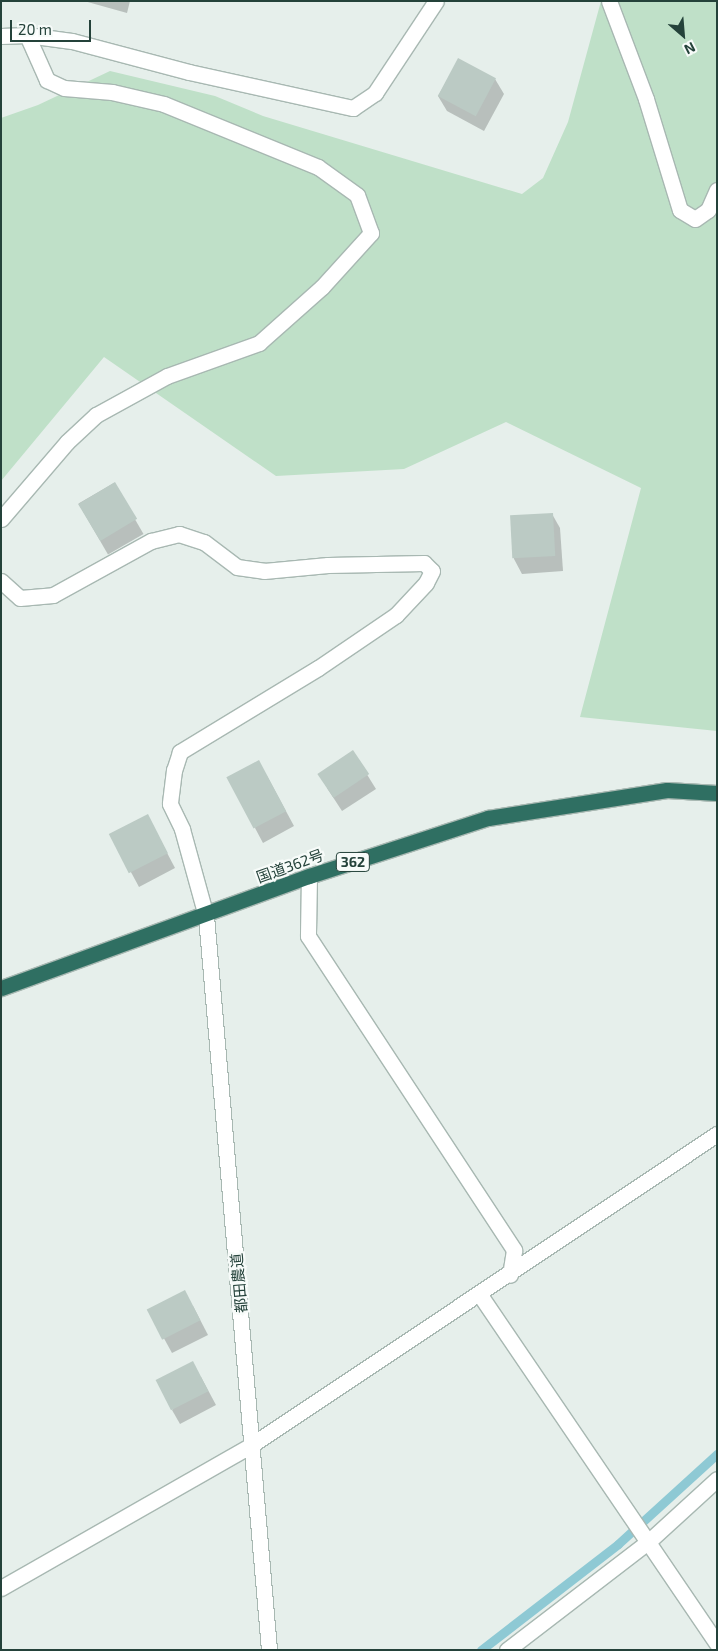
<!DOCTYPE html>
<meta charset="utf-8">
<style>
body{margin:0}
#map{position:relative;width:718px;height:1651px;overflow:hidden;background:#e6efeb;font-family:"Exo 2","Noto Sans JP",sans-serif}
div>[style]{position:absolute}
.green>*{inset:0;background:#bfe0c8}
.shadow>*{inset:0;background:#0003;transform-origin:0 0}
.stream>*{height:9px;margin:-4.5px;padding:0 4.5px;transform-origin:4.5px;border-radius:4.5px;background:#8ec9d4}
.building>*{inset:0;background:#bbcac4;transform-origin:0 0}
.roads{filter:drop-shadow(1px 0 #a8b8b2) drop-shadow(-1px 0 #a8b8b2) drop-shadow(0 1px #a8b8b2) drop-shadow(0 -1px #a8b8b2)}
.street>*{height:15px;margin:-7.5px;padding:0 7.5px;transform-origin:7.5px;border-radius:7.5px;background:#fff}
.secondary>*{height:15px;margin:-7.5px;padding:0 7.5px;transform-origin:7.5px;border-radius:7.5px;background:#fff}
.highway>*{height:15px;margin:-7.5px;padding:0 7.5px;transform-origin:7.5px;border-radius:7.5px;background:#2f6f62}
span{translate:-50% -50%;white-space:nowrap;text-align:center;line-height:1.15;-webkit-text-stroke:4.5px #f7fbf9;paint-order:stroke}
.shield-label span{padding:1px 4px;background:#f7fbf9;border:1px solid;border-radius:4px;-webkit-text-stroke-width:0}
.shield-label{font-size:14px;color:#24423a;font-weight:700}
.street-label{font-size:15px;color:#24423a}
.frame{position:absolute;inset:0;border:2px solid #24423a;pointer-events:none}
.north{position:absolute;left:658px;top:10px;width:50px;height:50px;-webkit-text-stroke:4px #f7fbf9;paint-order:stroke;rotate:153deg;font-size:14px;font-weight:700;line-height:20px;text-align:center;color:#24423a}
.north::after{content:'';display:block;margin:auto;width:18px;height:22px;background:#24423a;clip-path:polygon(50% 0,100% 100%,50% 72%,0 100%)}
.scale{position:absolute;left:10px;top:20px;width:81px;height:22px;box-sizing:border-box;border:2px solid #24423a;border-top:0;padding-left:6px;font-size:15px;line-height:18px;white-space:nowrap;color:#24423a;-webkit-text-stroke:4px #f7fbf9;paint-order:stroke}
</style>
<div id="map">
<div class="green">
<i style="clip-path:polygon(601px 1px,717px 1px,717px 731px,580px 717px,641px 488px,506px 422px,404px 469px,276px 476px,104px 357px,1px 481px,1px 118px,38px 105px,110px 71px,215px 96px,263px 116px,522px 194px,543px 178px,568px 122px)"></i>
</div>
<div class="shadow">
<i style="clip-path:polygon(84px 1px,130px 1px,127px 13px)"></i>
<i style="clip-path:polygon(459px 60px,495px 79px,504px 94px,484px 131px,447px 111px,438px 96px)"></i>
<i style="left:114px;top:483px;width:59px;height:41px;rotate:60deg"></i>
<i style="clip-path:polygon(552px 514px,560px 528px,563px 571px,522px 574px,514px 559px,511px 516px)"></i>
<i style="clip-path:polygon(353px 752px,376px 789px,342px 811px,327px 788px)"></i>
<i style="clip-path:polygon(267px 776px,294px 826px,263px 843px,255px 828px)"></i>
<i style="clip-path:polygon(155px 830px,175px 868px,139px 887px,111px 835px)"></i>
<i style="clip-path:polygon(193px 1306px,208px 1335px,172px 1353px,149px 1311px)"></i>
<i style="clip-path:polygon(201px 1377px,216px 1405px,180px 1424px,172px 1410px)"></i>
</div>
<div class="stream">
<i style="left:481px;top:1650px;width:173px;rotate:-37.7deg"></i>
<i style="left:618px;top:1544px;width:134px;rotate:-42.3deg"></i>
</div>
<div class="building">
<i style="left:458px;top:58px;width:43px;height:43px;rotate:28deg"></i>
<i style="left:115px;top:482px;width:43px;height:43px;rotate:59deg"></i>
<i style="left:553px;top:513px;width:43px;height:43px;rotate:87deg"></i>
<i style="left:353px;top:750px;width:29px;height:43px;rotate:56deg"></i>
<i style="left:259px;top:760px;width:58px;height:37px;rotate:62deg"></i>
<i style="left:148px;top:814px;width:44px;height:44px;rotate:63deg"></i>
<i style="left:185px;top:1290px;width:34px;height:43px;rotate:63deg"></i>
<i style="left:193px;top:1361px;width:34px;height:42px;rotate:63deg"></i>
</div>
<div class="roads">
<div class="street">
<i style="left:609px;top:1px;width:105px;rotate:69.3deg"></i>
<i style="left:646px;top:99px;width:116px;rotate:73deg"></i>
<i style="left:680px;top:210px;width:17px;rotate:31deg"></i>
<i style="left:695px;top:219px;width:16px;rotate:-35deg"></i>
<i style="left:708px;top:210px;width:22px;rotate:-66deg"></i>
<i style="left:1px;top:36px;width:26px;rotate:-2deg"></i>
<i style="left:27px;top:35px;width:45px;rotate:7.6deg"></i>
<i style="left:72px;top:41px;width:121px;rotate:14.8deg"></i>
<i style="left:189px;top:72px;width:168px;rotate:12.4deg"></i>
<i style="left:353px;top:108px;width:27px;rotate:-34deg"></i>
<i style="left:375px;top:93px;width:110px;rotate:-56.5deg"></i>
<i style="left:1px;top:519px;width:101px;rotate:-49.4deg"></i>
<i style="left:67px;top:442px;width:40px;rotate:-43deg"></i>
<i style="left:96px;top:415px;width:81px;rotate:-28.8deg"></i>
<i style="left:167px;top:376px;width:98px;rotate:-19.7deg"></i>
<i style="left:259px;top:343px;width:84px;rotate:-41.6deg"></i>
<i style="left:322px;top:287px;width:73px;rotate:-47.8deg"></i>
<i style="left:371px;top:233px;width:40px;rotate:-110.2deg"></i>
<i style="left:357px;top:195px;width:48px;rotate:-144.3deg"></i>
<i style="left:318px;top:167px;width:166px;rotate:-157.8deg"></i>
<i style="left:164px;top:104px;width:53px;rotate:-167deg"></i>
<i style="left:112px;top:92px;width:48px;rotate:-175.2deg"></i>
<i style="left:64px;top:88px;width:19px;rotate:-155deg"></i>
<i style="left:47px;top:80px;width:49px;rotate:-114deg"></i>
<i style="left:1px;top:581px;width:25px;rotate:42deg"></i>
<i style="left:20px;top:598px;width:33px;rotate:-5deg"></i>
<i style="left:53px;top:595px;width:112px;rotate:-28.9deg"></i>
<i style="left:151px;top:541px;width:29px;rotate:-14deg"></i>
<i style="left:179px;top:534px;width:26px;rotate:18deg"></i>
<i style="left:204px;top:542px;width:41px;rotate:37.1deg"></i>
<i style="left:237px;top:567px;width:27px;rotate:8deg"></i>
<i style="left:264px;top:571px;width:64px;rotate:-5.4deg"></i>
<i style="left:328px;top:565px;width:96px;rotate:-1.2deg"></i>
<i style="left:424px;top:563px;width:11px;rotate:45deg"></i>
<i style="left:432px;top:571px;width:13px;rotate:117deg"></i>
<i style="left:426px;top:583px;width:44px;rotate:133.2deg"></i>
<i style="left:396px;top:615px;width:94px;rotate:145.8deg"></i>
<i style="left:318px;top:668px;width:162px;rotate:148.7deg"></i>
<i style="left:180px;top:752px;width:19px;rotate:108deg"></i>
<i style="left:174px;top:770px;width:34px;rotate:97deg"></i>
<i style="left:170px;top:804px;width:28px;rotate:64deg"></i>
<i style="left:182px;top:829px;width:90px;rotate:74.6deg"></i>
<i style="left:309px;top:876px;width:60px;rotate:91deg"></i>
<i style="left:308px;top:936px;width:376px;rotate:56.7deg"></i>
<i style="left:514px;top:1250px;width:25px;rotate:99deg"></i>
<i style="left:480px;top:1295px;width:422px;rotate:55.8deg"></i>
<i style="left:1px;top:1588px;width:290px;rotate:-29.7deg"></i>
<i style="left:253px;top:1444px;width:558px;rotate:-33.75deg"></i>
<i style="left:507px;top:1650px;width:178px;rotate:-37.5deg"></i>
<i style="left:648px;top:1542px;width:93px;rotate:-42.4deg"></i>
</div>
<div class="secondary">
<i style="left:206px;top:916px;width:737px;rotate:85.09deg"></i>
</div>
<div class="highway">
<i style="left:1px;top:988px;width:328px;rotate:-20deg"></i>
<i style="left:309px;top:876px;width:188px;rotate:-18deg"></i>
<i style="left:488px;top:818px;width:181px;rotate:-8.9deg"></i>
<i style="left:667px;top:790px;width:50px;rotate:3.4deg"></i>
</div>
</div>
<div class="shield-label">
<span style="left:353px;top:862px">362</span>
</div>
<div class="street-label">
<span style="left:290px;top:866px;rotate:-20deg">国道362号</span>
<span style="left:239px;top:1283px;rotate:-95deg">都田農道</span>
</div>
<div class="frame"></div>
<div class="north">N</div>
<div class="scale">20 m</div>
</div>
